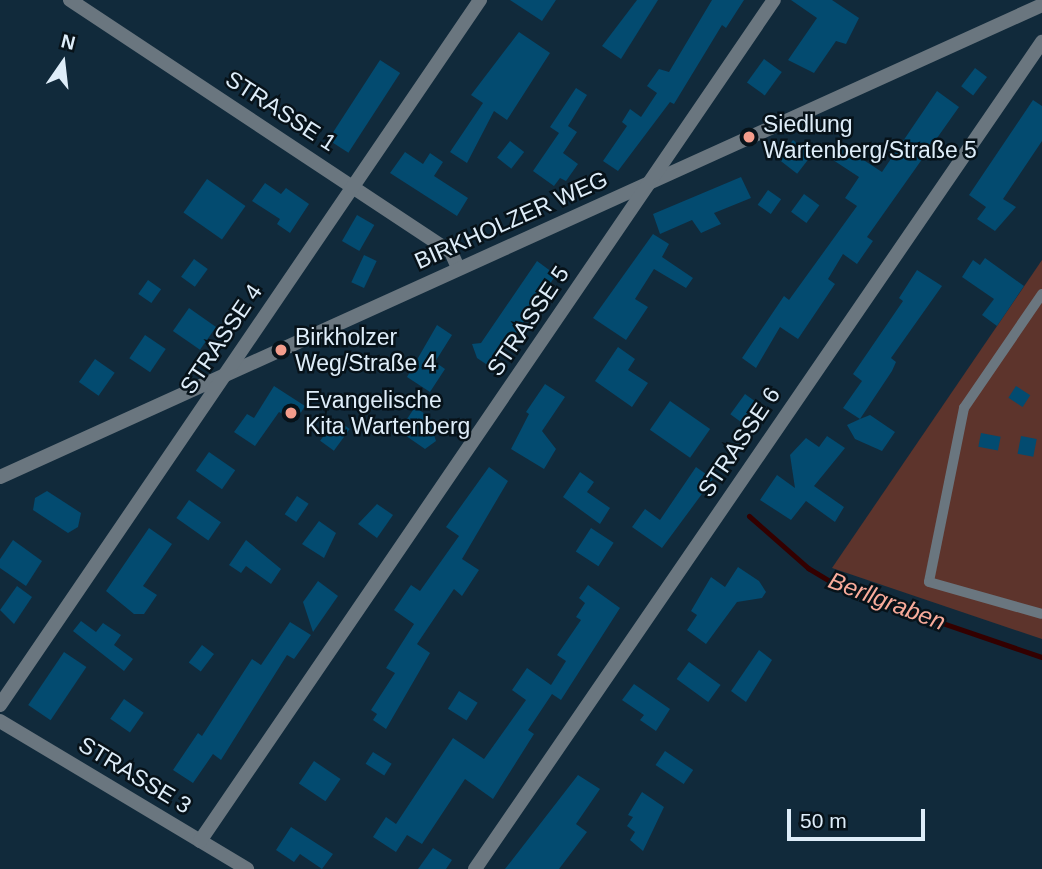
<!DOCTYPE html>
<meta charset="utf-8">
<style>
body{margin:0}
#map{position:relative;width:1042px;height:869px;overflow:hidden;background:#112a3b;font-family:Helvetica,sans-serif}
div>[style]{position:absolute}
.green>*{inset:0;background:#5d342c}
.stream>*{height:5px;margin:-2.5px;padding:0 2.5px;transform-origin:2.5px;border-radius:2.5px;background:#300}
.building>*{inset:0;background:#034b70;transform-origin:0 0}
.lane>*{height:10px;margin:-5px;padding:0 5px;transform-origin:5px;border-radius:5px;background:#6a767f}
.street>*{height:14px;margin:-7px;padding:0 7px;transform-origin:7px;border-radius:7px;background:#6a767f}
.dots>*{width:19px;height:19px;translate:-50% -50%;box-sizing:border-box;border:4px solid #071219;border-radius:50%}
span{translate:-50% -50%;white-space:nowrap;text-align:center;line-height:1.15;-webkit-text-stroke:5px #071219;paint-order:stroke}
.street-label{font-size:23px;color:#deedf9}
.poi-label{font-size:23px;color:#deedf9}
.left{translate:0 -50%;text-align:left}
.water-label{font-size:24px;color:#f9ab9b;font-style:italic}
.north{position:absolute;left:28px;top:28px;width:70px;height:70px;-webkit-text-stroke:5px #071219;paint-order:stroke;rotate:14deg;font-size:19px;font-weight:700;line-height:28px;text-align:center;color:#deedf9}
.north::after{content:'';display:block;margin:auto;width:24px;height:32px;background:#deedf9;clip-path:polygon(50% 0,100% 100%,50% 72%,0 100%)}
.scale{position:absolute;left:787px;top:809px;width:138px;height:32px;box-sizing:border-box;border:4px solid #deedf9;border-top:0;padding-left:9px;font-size:21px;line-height:24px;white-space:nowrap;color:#deedf9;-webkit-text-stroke:5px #071219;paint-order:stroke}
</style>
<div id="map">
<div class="green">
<i style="clip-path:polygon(1042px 260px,1042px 639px,832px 568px)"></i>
</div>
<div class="stream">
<i style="left:749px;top:516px;width:79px;rotate:41.4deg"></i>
<i style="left:808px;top:568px;width:41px;rotate:31deg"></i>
<i style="left:843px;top:589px;width:210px;rotate:18.9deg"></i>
</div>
<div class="building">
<i style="clip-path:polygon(510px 0,556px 0,542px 21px)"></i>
<i style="clip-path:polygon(637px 0,658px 0,621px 59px,602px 46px)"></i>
<i style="clip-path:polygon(712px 0,744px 0,726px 28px,722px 25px,674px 104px,670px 102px,618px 171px,603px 161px,627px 126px,622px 122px,630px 109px,641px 117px,657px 93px,647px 86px,659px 69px,669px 72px)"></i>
<i style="clip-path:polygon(791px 0,832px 0,859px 18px,846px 44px,836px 41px,814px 73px,788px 60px,817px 18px)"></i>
<i style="clip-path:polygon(519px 32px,550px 53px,507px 120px,494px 111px,467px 163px,450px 152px,483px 103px,471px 95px)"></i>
<i style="left:764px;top:59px;width:22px;height:29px;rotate:36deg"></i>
<i style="left:380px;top:60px;width:24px;height:95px;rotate:33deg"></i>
<i style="left:975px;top:68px;width:15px;height:23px;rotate:37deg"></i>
<i style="clip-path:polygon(576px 88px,587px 95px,568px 126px,577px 132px,563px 153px,578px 164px,566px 181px,560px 178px,554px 186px,533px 171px,559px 133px,550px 127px)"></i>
<i style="clip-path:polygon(937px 91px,959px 107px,867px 237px,873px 241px,857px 264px,843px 254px,828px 279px,835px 284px,798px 339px,780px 327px,756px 368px,742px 358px,784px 296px,789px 300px,857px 206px,845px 198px,859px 177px,833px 160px,842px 146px,882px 172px)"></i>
<i style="clip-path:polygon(1033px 100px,1042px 106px,1042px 141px,1003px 199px,1016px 207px,995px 231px,977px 219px,986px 207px,969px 195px)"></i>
<i style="left:793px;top:140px;width:24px;height:24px;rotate:38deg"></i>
<i style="left:510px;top:141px;width:18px;height:21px;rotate:38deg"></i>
<i style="clip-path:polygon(405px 152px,423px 164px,430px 153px,443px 162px,434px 176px,468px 198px,457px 216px,390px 173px)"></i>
<i style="clip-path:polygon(741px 177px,751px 198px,714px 213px,721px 224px,701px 233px,692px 220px,660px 234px,653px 214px)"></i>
<i style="left:207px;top:179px;width:47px;height:41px;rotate:35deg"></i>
<i style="clip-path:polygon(265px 183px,281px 194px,286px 188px,309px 204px,290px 233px,277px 224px,280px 219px,252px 201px)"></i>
<i style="left:768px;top:190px;width:16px;height:18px;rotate:35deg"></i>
<i style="left:804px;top:194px;width:19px;height:22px;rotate:36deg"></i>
<i style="left:357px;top:215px;width:20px;height:30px;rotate:30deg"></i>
<i style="clip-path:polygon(653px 234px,669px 244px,662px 257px,693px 278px,686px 288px,654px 269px,635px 299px,648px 307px,626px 340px,593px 318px)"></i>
<i style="left:364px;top:255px;width:14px;height:30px;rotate:25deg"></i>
<i style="clip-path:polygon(985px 258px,1024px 286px,997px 326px,982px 315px,994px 299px,962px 277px,973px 260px,980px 265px)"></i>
<i style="left:194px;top:259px;width:17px;height:22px;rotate:36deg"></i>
<i style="clip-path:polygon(537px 261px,556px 275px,492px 368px,477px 358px,472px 344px,481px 343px)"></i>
<i style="clip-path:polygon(917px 270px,942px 286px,891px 358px,896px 362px,892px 371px,860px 419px,870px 415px,895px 432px,882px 451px,855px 439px,847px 425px,860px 419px,843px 408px,862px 381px,853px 374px,903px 301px,899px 298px)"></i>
<i style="left:148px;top:280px;width:16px;height:17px;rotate:35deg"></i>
<i style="left:189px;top:308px;width:33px;height:28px;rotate:35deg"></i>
<i style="clip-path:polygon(437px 325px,452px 335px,435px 362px,445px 369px,430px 392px,407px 377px)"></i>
<i style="left:145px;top:335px;width:25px;height:28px;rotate:34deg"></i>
<i style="clip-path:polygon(618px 347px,635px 359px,628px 370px,648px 383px,632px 407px,595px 381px)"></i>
<i style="left:95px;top:359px;width:24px;height:28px;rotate:35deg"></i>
<i style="clip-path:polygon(545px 384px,565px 397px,542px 431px,556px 449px,544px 469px,511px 449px,529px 414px,526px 412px)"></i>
<i style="clip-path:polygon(274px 386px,305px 406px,295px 422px,279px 412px,255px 446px,234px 432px,247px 414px,254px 418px)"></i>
<i style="left:1016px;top:386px;width:17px;height:14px;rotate:33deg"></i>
<i style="left:745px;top:394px;width:22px;height:25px;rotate:36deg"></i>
<i style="left:670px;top:401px;width:49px;height:35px;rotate:35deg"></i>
<i style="clip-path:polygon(415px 407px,441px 425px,434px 435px,436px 441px,425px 449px,399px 431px)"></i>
<i style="left:336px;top:419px;width:17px;height:27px;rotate:36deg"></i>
<i style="left:981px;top:433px;width:20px;height:14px;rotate:11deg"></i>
<i style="clip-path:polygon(827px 436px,845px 448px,814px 486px,844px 507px,835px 522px,806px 501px,791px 520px,760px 500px,777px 475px,795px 488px,790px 455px,806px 438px,819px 447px)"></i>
<i style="left:1021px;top:436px;width:16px;height:18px;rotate:11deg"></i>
<i style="left:209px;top:452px;width:32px;height:23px;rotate:35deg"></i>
<i style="clip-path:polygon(489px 467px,508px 481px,462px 559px,479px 570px,462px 596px,454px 589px,417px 644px,430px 653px,386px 729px,373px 720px,377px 714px,371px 710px,395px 673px,386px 668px,414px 624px,394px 610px,411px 585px,420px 591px,459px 536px,446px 527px)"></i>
<i style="clip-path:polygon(696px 467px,713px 479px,662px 548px,632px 527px,645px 509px,660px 520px)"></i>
<i style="clip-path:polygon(580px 472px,594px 482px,587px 492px,610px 508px,600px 524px,563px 497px)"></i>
<i style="clip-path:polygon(47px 491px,81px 513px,78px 527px,68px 533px,33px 510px,35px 498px)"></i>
<i style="left:297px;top:496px;width:14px;height:22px;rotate:34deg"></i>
<i style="left:189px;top:500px;width:39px;height:22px;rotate:35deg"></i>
<i style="clip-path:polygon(377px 504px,393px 515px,377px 538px,358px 524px)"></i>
<i style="clip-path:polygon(319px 521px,336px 533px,324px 558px,302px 544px)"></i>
<i style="clip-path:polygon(149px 528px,172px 544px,143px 586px,157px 595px,144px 614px,134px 614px,106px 591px)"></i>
<i style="left:591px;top:528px;width:27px;height:28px;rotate:33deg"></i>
<i style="clip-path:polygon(13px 540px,42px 561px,26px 586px,0 568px,0 559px)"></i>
<i style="clip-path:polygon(246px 540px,281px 569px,271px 584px,246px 566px,241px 573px,229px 565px)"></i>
<i style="clip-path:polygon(738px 567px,759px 581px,766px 592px,762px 598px,737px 602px,706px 644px,687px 630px,697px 615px,691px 611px,711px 577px,725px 587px)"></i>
<i style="clip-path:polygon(318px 581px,338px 596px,313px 632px,303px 602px)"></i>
<i style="clip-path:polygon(588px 585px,620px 608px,561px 700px,552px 694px,528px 730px,534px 734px,493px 799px,465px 779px,422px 844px,407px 835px,396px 852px,373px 837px,386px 817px,396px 824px,453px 738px,484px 759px,526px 700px,512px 690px,527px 668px,551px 685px,566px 661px,557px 655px,581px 620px,576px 617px,585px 603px,579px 598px)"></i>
<i style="clip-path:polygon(17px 586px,32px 597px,14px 624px,0 610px)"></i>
<i style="clip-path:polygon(81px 621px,96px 632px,103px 623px,121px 635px,114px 645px,133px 659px,124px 671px,73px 631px)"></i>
<i style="clip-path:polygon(290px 622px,311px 635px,294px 659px,287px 655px,221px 760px,213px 754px,193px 783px,173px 770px,198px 733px,202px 736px,252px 659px,261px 665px)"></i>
<i style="left:202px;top:645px;width:15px;height:22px;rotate:37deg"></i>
<i style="clip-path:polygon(759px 650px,772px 660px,746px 702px,731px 691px)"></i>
<i style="left:64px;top:652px;width:27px;height:64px;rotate:34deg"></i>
<i style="left:689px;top:662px;width:39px;height:21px;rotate:36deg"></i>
<i style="clip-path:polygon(634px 684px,670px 709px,656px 731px,640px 720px,644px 715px,622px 700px)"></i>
<i style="left:459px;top:691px;width:22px;height:21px;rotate:32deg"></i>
<i style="left:124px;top:699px;width:24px;height:24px;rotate:35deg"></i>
<i style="left:665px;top:751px;width:34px;height:17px;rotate:34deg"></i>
<i style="left:373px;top:752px;width:22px;height:14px;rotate:32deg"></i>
<i style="left:314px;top:761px;width:32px;height:27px;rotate:34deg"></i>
<i style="clip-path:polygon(578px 775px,600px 789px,576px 824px,587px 832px,559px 869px,505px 869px)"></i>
<i style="clip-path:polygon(642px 792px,664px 807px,643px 851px,630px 840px,635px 832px,627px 826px,633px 817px,628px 815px)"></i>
<i style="clip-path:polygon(291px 827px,333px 854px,322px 869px,300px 854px,294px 862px,276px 850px)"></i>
<i style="clip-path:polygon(433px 848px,452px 860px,446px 869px,418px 869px)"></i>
</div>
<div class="lane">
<i style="left:1042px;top:294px;width:138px;rotate:124.4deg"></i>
<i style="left:964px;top:408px;width:177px;rotate:101.4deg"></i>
<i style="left:929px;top:582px;width:117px;rotate:15.8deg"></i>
</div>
<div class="street">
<i style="left:70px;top:0;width:457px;rotate:33.5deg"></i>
<i style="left:451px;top:252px;width:17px;rotate:66deg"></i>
<i style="left:0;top:477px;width:1144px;rotate:-24.37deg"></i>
<i style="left:0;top:705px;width:853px;rotate:-55.75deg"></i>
<i style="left:0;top:721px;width:288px;rotate:30.9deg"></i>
<i style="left:200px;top:841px;width:1018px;rotate:-55.69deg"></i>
<i style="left:475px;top:869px;width:1003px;rotate:-55.57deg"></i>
</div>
<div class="dots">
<i style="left:749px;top:137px;background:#f49d8c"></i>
<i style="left:281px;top:350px;background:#f49d8c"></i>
<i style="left:291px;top:413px;background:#f49d8c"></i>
</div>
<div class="street-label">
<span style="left:281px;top:111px;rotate:33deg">STRASSE 1</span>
<span style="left:511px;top:220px;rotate:-24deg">BIRKHOLZER WEG</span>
<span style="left:528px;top:321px;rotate:-56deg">STRASSE 5</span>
<span style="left:221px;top:339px;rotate:-56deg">STRASSE 4</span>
<span style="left:739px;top:442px;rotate:-56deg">STRASSE 6</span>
<span style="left:135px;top:775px;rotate:31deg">STRASSE 3</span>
</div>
<div class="poi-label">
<span class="left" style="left:763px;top:137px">Siedlung<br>Wartenberg/Straße 5</span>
<span class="left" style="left:295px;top:350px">Birkholzer<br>Weg/Straße 4</span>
<span class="left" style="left:305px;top:413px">Evangelische<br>Kita Wartenberg</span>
</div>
<div class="water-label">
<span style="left:887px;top:601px;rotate:21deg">Berllgraben</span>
</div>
<div class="north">N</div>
<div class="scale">50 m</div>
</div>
